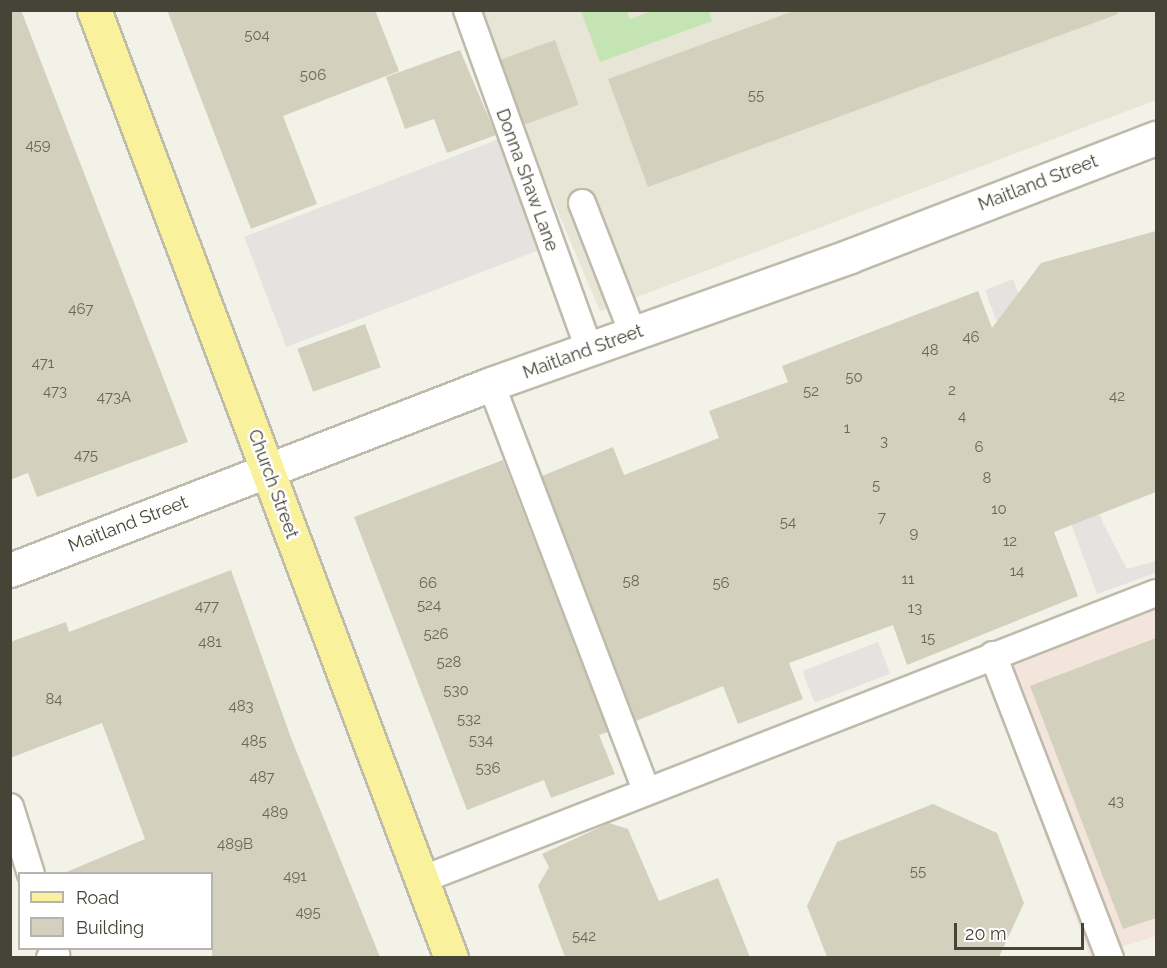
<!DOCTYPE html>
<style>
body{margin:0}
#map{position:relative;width:1167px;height:968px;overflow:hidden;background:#f3f2e8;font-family:Raleway,sans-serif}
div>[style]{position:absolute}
.residential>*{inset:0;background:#e7e5d6}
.medical>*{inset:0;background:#f3e4dc}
.green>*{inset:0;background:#c4e5b3}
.parking>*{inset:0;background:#e4e3df;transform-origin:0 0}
.building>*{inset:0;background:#d4d0be;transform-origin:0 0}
.roads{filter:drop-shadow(2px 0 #bebbab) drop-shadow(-2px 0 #bebbab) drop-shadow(0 2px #bebbab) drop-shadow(0 -2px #bebbab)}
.lane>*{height:26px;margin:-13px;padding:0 13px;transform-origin:13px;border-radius:13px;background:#fff}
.street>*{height:33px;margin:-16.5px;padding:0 16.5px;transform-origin:16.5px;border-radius:16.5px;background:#fff}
.primary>*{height:33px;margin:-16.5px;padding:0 16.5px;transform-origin:16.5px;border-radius:16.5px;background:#f9f19b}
span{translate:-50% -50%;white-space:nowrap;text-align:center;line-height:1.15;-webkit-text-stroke:5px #fff;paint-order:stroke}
.number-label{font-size:15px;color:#6a6659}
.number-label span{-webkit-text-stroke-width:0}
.street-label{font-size:18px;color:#464337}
.frame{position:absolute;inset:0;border:12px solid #464337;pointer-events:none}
.legend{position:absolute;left:18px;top:872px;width:195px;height:78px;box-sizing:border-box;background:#fff;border:2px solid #b5b4af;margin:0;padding:8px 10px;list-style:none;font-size:18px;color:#464337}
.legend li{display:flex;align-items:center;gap:12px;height:30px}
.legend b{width:30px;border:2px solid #b5b4af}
.scale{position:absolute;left:954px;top:923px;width:130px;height:27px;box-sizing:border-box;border:3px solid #464337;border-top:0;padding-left:8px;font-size:18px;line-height:21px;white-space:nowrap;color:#464337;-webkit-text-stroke:4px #fff;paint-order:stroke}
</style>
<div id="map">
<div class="residential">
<i style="clip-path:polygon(479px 11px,1156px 11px,1156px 100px,600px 311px,496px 66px)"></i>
</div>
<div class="medical">
<i style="clip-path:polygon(1156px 591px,1156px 936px,1090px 957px,980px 659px)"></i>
</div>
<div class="green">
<i style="clip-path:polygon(581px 11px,627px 11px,630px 19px,652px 11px,709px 11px,712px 21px,600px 62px)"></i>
</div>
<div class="parking">
<i style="left:499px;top:139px;width:118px;height:273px;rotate:69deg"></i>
<i style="clip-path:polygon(1013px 279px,1103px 523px,1127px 569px,1156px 561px,1156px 573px,1097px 594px,985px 290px)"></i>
<i style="left:878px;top:642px;width:34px;height:81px;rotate:69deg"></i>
</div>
<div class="building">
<i style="clip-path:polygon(10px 10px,21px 10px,188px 442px,37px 497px,28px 473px,10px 480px)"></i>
<i style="clip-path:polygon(167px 10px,375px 10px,399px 71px,283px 116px,317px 204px,251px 229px)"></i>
<i style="clip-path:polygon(796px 10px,1117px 10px,1118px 14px,648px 187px,608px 79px)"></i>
<i style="left:555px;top:40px;width:69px;height:58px;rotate:70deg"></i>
<i style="clip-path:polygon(460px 50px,496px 135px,447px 153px,434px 119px,405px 129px,386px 77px)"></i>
<i style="clip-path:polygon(1156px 231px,1156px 492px,1054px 532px,1078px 596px,907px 665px,893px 625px,789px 663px,803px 699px,738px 724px,723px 686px,636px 721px,542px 476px,613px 447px,624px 475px,719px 438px,709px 411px,788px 382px,782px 366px,978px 291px,992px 328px,1041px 263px)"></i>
<i style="left:365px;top:324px;width:46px;height:72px;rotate:70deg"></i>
<i style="clip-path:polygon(503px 460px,608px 732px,599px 735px,615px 774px,551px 798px,544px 780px,467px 810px,354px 517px)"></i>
<i style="clip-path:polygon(231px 570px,291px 738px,380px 957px,212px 957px,212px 873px,64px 873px,145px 839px,102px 723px,10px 758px,10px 642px,66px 622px,69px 632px)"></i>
<i style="clip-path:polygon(1156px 638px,1156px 918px,1123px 929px,1030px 686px)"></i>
<i style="clip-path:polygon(933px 804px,997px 833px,1024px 903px,999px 957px,827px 957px,807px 906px,837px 842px)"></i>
<i style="clip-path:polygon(609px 823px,628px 829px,659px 901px,718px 878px,750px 957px,565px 957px,538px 886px,549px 867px,542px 854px)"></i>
</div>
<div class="roads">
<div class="lane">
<i style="left:467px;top:10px;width:360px;rotate:70.2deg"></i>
<i style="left:582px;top:203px;width:141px;rotate:68.7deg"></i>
<i style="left:491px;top:384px;width:434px;rotate:69.1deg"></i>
<i style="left:993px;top:655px;width:325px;rotate:68.9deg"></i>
<i style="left:10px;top:807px;width:70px;rotate:72.6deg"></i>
<i style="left:421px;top:880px;width:789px;rotate:-21.33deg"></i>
<i style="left:50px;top:958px;width:7px;rotate:-27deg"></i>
<i style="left:56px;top:955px;width:7px;rotate:-106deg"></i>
</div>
<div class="street">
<i style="left:10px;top:570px;width:516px;rotate:-21.14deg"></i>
<i style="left:491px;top:384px;width:381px;rotate:-19.6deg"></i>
<i style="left:850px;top:256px;width:328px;rotate:-21.1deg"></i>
</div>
<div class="primary">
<i style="left:94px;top:10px;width:1013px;rotate:69.36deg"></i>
</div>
</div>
<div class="number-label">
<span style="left:257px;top:36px">504</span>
<span style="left:313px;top:76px">506</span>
<span style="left:756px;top:96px">55</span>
<span style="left:38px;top:146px">459</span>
<span style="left:81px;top:310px">467</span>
<span style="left:971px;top:338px">46</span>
<span style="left:930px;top:351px">48</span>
<span style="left:43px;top:364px">471</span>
<span style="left:854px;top:378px">50</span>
<span style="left:952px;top:391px">2</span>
<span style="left:55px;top:392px">473</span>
<span style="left:811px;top:392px">52</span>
<span style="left:1117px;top:397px">42</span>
<span style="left:114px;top:398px">473A</span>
<span style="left:962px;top:417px">4</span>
<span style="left:847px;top:429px">1</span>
<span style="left:884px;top:442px">3</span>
<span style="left:979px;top:448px">6</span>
<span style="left:86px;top:456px">475</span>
<span style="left:987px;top:479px">8</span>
<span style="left:876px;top:486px">5</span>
<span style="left:999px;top:510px">10</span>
<span style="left:882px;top:518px">7</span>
<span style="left:788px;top:523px">54</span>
<span style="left:914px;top:534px">9</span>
<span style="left:1010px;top:542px">12</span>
<span style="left:1017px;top:572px">14</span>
<span style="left:908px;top:580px">11</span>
<span style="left:631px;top:582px">58</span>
<span style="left:428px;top:584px">66</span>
<span style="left:721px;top:584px">56</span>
<span style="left:429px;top:606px">524</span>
<span style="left:207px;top:607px">477</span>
<span style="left:915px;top:609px">13</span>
<span style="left:436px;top:635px">526</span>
<span style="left:928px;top:639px">15</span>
<span style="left:210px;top:643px">481</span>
<span style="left:449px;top:663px">528</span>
<span style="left:456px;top:691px">530</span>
<span style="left:54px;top:700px">84</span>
<span style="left:241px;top:707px">483</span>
<span style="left:469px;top:720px">532</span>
<span style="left:481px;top:741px">534</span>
<span style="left:254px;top:742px">485</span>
<span style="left:488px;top:769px">536</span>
<span style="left:262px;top:778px">487</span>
<span style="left:1116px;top:802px">43</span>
<span style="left:275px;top:813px">489</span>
<span style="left:235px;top:845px">489B</span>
<span style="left:918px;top:872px">55</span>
<span style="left:295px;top:877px">491</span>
<span style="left:308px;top:913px">495</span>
<span style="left:584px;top:937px">542</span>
</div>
<div class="street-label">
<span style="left:527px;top:180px;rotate:70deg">Donna Shaw Lane</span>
<span style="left:1038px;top:183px;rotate:-21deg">Maitland Street</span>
<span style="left:583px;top:352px;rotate:-20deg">Maitland Street</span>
<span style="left:273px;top:484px;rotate:70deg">Church Street</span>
<span style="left:128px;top:524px;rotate:-21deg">Maitland Street</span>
</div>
<div class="frame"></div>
<ul class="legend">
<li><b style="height:8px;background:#f9f19b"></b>Road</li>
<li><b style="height:16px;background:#d4d0be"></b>Building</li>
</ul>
<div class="scale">20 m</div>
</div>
